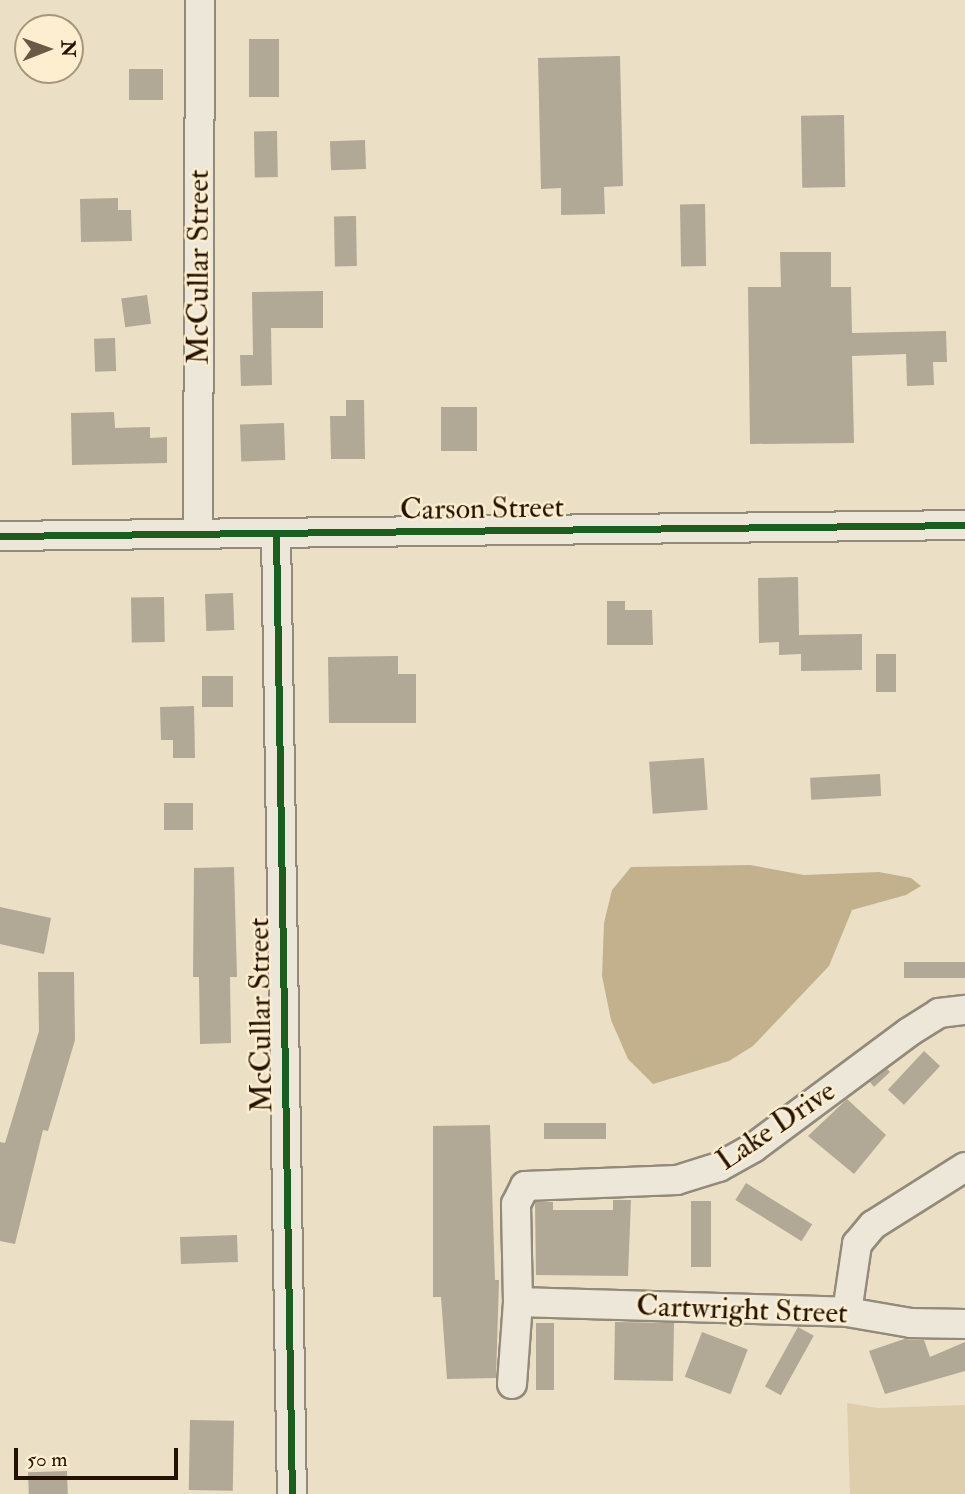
<!DOCTYPE html>
<style>
body{margin:0}
#map{position:relative;width:965px;height:1494px;overflow:hidden;background:#ebdfc5;font-family:"IM FELL Double Pica",serif}
div>[style]{position:absolute}
.green>*{inset:0;background:#dfceab}
.water>*{inset:0;background:#c3b18e}
.building>*{inset:0;background:#b1a896;transform-origin:0 0}
.roads{filter:drop-shadow(2px 0 #938a7a) drop-shadow(-2px 0 #938a7a) drop-shadow(0 2px #938a7a) drop-shadow(0 -2px #938a7a)}
.minor>*{height:28px;margin:-14px;padding:0 14px;transform-origin:14px;border-radius:14px;background:#ede7da}
.cycleway>*{height:7px;margin:-3.5px;padding:0 3.5px;transform-origin:3.5px;border-radius:3.5px;background:#1b5e20}
span{translate:-50% -50%;white-space:nowrap;text-align:center;line-height:1.15;-webkit-text-stroke:5px #fceecf;paint-order:stroke}
.street-label{font-size:30px;color:#241100}
.north{position:absolute;left:14px;top:14px;width:70px;height:70px;box-sizing:border-box;background:#fceecf;border:2px solid #a6967c;border-radius:50%;rotate:89deg;font-size:19px;font-weight:700;line-height:28px;text-align:center;color:#241100}
.north::after{content:'';display:block;margin:auto;width:24px;height:32px;background:#6a5945;clip-path:polygon(50% 0,100% 100%,50% 72%,0 100%)}
.scale{position:absolute;left:14px;top:1448px;width:164px;height:32px;box-sizing:border-box;border:4px solid #241100;border-top:0;padding-left:9px;font-size:21px;line-height:24px;white-space:nowrap;color:#241100;-webkit-text-stroke:5px #fceecf;paint-order:stroke}
</style>
<div id="map">
<div class="green">
<i style="clip-path:polygon(847px 1403px,878px 1408px,965px 1405px,965px 1494px,850px 1494px)"></i>
</div>
<div class="water">
<i style="clip-path:polygon(750px 865px,804px 875px,879px 872px,911px 878px,921px 886px,906px 895px,852px 910px,829px 966px,753px 1046px,729px 1061px,653px 1084px,628px 1059px,611px 1020px,602px 976px,604px 923px,612px 890px,631px 867px)"></i>
</div>
<div class="building">
<i style="left:249px;top:39px;width:30px;height:58px"></i>
<i style="clip-path:polygon(620px 56px,623px 186px,604px 187px,605px 214px,561px 215px,561px 188px,541px 189px,538px 58px)"></i>
<i style="left:129px;top:69px;width:34px;height:31px"></i>
<i style="left:844px;top:115px;width:72px;height:43px;rotate:89deg"></i>
<i style="left:277px;top:131px;width:46px;height:23px;rotate:89deg"></i>
<i style="left:365px;top:140px;width:29px;height:35px;rotate:88deg"></i>
<i style="clip-path:polygon(118px 198px,118px 210px,131px 210px,132px 241px,81px 242px,80px 199px)"></i>
<i style="left:705px;top:204px;width:62px;height:25px;rotate:89deg"></i>
<i style="left:356px;top:216px;width:50px;height:22px;rotate:89deg"></i>
<i style="clip-path:polygon(780px 252px,831px 252px,831px 287px,851px 287px,852px 333px,946px 331px,947px 362px,933px 362px,934px 385px,907px 386px,906px 354px,852px 356px,854px 443px,750px 444px,748px 287px,781px 287px)"></i>
<i style="clip-path:polygon(323px 291px,323px 328px,271px 328px,272px 385px,241px 386px,240px 355px,253px 355px,252px 292px)"></i>
<i style="left:147px;top:295px;width:29px;height:26px;rotate:82deg"></i>
<i style="left:115px;top:338px;width:33px;height:21px;rotate:88deg"></i>
<i style="clip-path:polygon(346px 400px,364px 400px,365px 459px,331px 459px,330px 416px,346px 416px)"></i>
<i style="left:477px;top:407px;width:44px;height:36px;rotate:90deg"></i>
<i style="clip-path:polygon(114px 412px,115px 428px,150px 427px,150px 438px,167px 437px,167px 463px,72px 465px,71px 413px)"></i>
<i style="left:284px;top:423px;width:37px;height:44px;rotate:88deg"></i>
<i style="clip-path:polygon(798px 577px,799px 635px,862px 634px,862px 670px,801px 671px,801px 654px,779px 655px,779px 642px,759px 643px,758px 578px)"></i>
<i style="left:233px;top:593px;width:37px;height:28px;rotate:88deg"></i>
<i style="left:164px;top:597px;width:45px;height:33px;rotate:89deg"></i>
<i style="clip-path:polygon(607px 601px,625px 601px,625px 610px,652px 610px,653px 645px,607px 645px)"></i>
<i style="left:876px;top:654px;width:20px;height:38px"></i>
<i style="clip-path:polygon(398px 656px,398px 674px,416px 674px,416px 723px,329px 723px,328px 657px)"></i>
<i style="left:202px;top:676px;width:31px;height:31px"></i>
<i style="clip-path:polygon(194px 706px,195px 758px,173px 758px,173px 740px,161px 740px,160px 707px)"></i>
<i style="left:704px;top:758px;width:52px;height:55px;rotate:86deg"></i>
<i style="left:880px;top:774px;width:22px;height:70px;rotate:87deg"></i>
<i style="left:164px;top:803px;width:29px;height:27px"></i>
<i style="clip-path:polygon(234px 867px,237px 977px,230px 977px,231px 1043px,200px 1044px,199px 977px,193px 977px,194px 868px)"></i>
<i style="clip-path:polygon(0 907px,51px 918px,44px 954px,0 944px)"></i>
<i style="left:965px;top:962px;width:16px;height:61px;rotate:90deg"></i>
<i style="clip-path:polygon(38px 972px,74px 972px,75px 1040px,48px 1131px,43px 1130px,15px 1244px,0 1241px,0 1142px,5px 1143px,39px 1031px)"></i>
<i style="left:924px;top:1051px;width:22px;height:53px;rotate:43deg"></i>
<i style="clip-path:polygon(887px 1069px,890px 1072px,874px 1087px,870px 1082px)"></i>
<i style="clip-path:polygon(847px 1099px,886px 1135px,854px 1174px,808px 1136px)"></i>
<i style="left:606px;top:1123px;width:16px;height:62px;rotate:90deg"></i>
<i style="clip-path:polygon(490px 1125px,495px 1280px,499px 1280px,496px 1378px,447px 1379px,441px 1297px,433px 1297px,433px 1126px)"></i>
<i style="left:746px;top:1183px;width:78px;height:20px;rotate:32deg"></i>
<i style="clip-path:polygon(613px 1200px,631px 1200px,628px 1276px,536px 1275px,535px 1202px,553px 1202px,553px 1210px,613px 1210px)"></i>
<i style="left:691px;top:1201px;width:20px;height:66px"></i>
<i style="left:237px;top:1235px;width:27px;height:57px;rotate:88deg"></i>
<i style="left:615px;top:1322px;width:59px;height:58px;rotate:1deg"></i>
<i style="left:536px;top:1323px;width:18px;height:67px"></i>
<i style="left:798px;top:1327px;width:18px;height:68px;rotate:29deg"></i>
<i style="left:702px;top:1332px;width:49px;height:48px;rotate:21deg"></i>
<i style="clip-path:polygon(904px 1339px,924px 1340px,930px 1357px,965px 1342px,965px 1371px,885px 1394px,869px 1351px)"></i>
<i style="left:190px;top:1420px;width:44px;height:70px;rotate:1deg"></i>
<i style="left:67px;top:1471px;width:23px;height:39px;rotate:88deg"></i>
</div>
<div class="roads">
<div class="minor">
<i style="left:198px;top:534px;width:534px;rotate:-89.79deg"></i>
<i style="left:276px;top:534px;width:960px;rotate:89.05deg"></i>
<i style="left:0;top:536px;width:965px;rotate:-0.65deg"></i>
<i style="left:518px;top:1302px;width:329px;rotate:1.7deg"></i>
<i style="left:847px;top:1312px;width:65px;rotate:9.8deg"></i>
<i style="left:911px;top:1323px;width:54px;rotate:1.1deg"></i>
<i style="left:847px;top:1312px;width:69px;rotate:-81.6deg"></i>
<i style="left:857px;top:1244px;width:25px;rotate:-50deg"></i>
<i style="left:873px;top:1225px;width:109px;rotate:-32.2deg"></i>
<i style="left:512px;top:1384px;width:82px;rotate:-85.8deg"></i>
<i style="left:518px;top:1302px;width:98px;rotate:-91.2deg"></i>
<i style="left:516px;top:1204px;width:20px;rotate:-63deg"></i>
<i style="left:525px;top:1186px;width:152px;rotate:-2.3deg"></i>
<i style="left:677px;top:1180px;width:44px;rotate:-17.2deg"></i>
<i style="left:719px;top:1167px;width:39px;rotate:-29deg"></i>
<i style="left:753px;top:1148px;width:194px;rotate:-36.6deg"></i>
<i style="left:909px;top:1032px;width:36px;rotate:-32deg"></i>
<i style="left:939px;top:1013px;width:26px;rotate:-7deg"></i>
</div>
</div>
<div class="cycleway">
<i style="left:276px;top:534px;width:960px;rotate:89.05deg"></i>
<i style="left:0;top:536px;width:965px;rotate:-0.65deg"></i>
</div>
<div class="street-label">
<span style="left:199px;top:267px;rotate:-90deg">McCullar Street</span>
<span style="left:482px;top:509px;rotate:-1deg">Carson Street</span>
<span style="left:261px;top:1015px;rotate:-91deg">McCullar Street</span>
<span style="left:776px;top:1126px;rotate:-34deg">Lake Drive</span>
<span style="left:742px;top:1310px;rotate:2deg">Cartwright Street</span>
</div>
<div class="north">N</div>
<div class="scale">50 m</div>
</div>
